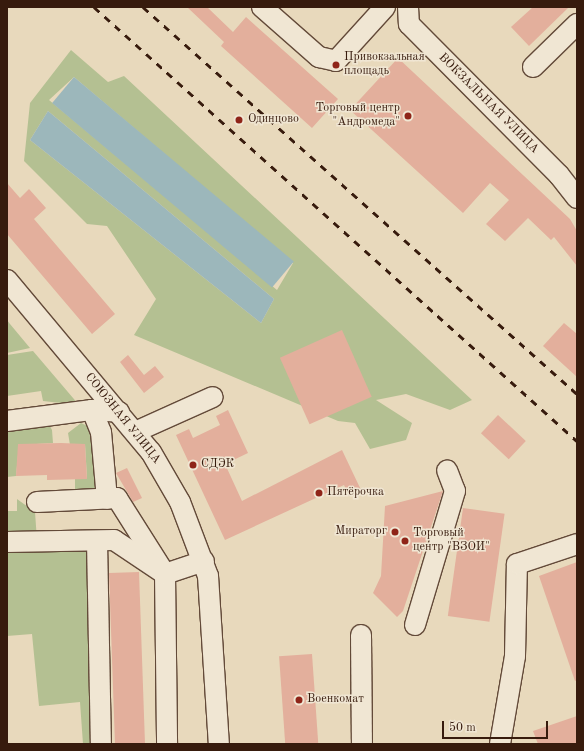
<!DOCTYPE html>
<meta charset="utf-8">
<style>
body{margin:0}
#map{position:relative;width:584px;height:751px;overflow:hidden;background:#e8d9bc;font-family:"Old Standard TT",serif}
div>[style]{position:absolute}
.green>*{inset:0;background:#b4c092}
.water>*{inset:0;background:#9cb7bb;transform-origin:0 0}
.building>*{inset:0;background:#e3af9c;transform-origin:0 0}
.roads{filter:drop-shadow(1px 0 #634a39) drop-shadow(-1px 0 #634a39) drop-shadow(0 1px #634a39) drop-shadow(0 -1px #634a39)}
.minor>*{height:20px;margin:-10px;padding:0 10px;transform-origin:10px;border-radius:10px;background:#f0e6d3}
.rail>*{height:3px;margin-top:-1.5px;transform-origin:0;background:repeating-linear-gradient(90deg,#371b0d 0 7px,transparent 0 14px)}
.dots>*{width:11px;height:11px;translate:-50% -50%;box-sizing:border-box;border:2px solid #f0e6d3;border-radius:50%}
span{translate:-50% -50%;white-space:nowrap;text-align:center;line-height:1.15;-webkit-text-stroke:3px #f0e6d3;paint-order:stroke}
.poi-label{font-size:12px;color:#371b0d}
.left{translate:0 -50%;text-align:left}
.right{translate:-100% -50%;text-align:right}
.street-label{font-size:12px;color:#371b0d}
.frame{position:absolute;inset:0;border:8px solid #371b0d;pointer-events:none}
.scale{position:absolute;left:442px;top:721px;width:106px;height:18px;box-sizing:border-box;border:2px solid #371b0d;border-top:0;padding-left:5px;font-size:12px;line-height:14px;white-space:nowrap;color:#371b0d;-webkit-text-stroke:3px #f0e6d3;paint-order:stroke}
</style>
<div id="map">
<div class="green">
<i style="clip-path:polygon(evenodd,71px 50px,108px 82px,124px 76px,472px 400px,450px 410px,406px 394px,376px 400px,412px 423px,406px 440px,370px 449px,355px 423px,338px 421px,134px 335px,156px 299px,107px 226px,87px 224px,24px 161px,30px 103px,71px 50px,74px 77px,293px 263px,277px 290px,49px 100px,74px 77px,71px 50px,48px 111px,274px 299px,261px 323px,30px 140px,48px 111px)"></i>
<i style="clip-path:polygon(7px 320px,10px 324px,30px 348px,7px 353px)"></i>
<i style="clip-path:polygon(33px 351px,79px 405px,43px 401px,41px 391px,7px 396px,7px 355px)"></i>
<i style="clip-path:polygon(46px 419px,52px 430px,53px 443px,19px 445px,16px 476px,7px 477px,7px 427px)"></i>
<i style="clip-path:polygon(81px 423px,94px 429px,97px 493px,75px 498px,75px 479px,87px 478px,85px 444px,70px 445px,68px 433px)"></i>
<i style="clip-path:polygon(17px 499px,35px 512px,37px 540px,7px 540px,7px 511px,17px 511px)"></i>
<i style="clip-path:polygon(7px 544px,93px 547px,100px 744px,83px 744px,80px 702px,39px 706px,32px 634px,7px 636px)"></i>
</div>
<div class="water">
<i style="left:74px;top:77px;width:287px;height:34px;rotate:40deg"></i>
<i style="clip-path:polygon(48px 111px,274px 299px,261px 323px,30px 140px)"></i>
</div>
<div class="building">
<i style="clip-path:polygon(187px 7px,207px 7px,233px 32px,246px 17px,338px 99px,312px 128px,221px 46px,224px 42px)"></i>
<i style="clip-path:polygon(533px 7px,569px 7px,529px 46px,511px 27px)"></i>
<i style="clip-path:polygon(398px 58px,570px 219px,577px 231px,577px 266px,554px 237px,551px 240px,528px 218px,505px 241px,486px 224px,509px 200px,490px 183px,463px 213px,350px 110px)"></i>
<i style="clip-path:polygon(7px 183px,20px 198px,29px 189px,46px 208px,34px 219px,115px 314px,92px 334px,7px 234px)"></i>
<i style="clip-path:polygon(564px 323px,577px 334px,577px 377px,543px 346px)"></i>
<i style="left:342px;top:330px;width:73px;height:68px;rotate:66deg"></i>
<i style="clip-path:polygon(128px 355px,144px 375px,155px 366px,164px 377px,144px 393px,120px 362px)"></i>
<i style="clip-path:polygon(228px 410px,248px 453px,225px 464px,242px 501px,342px 450px,361px 490px,349px 496px,344px 485px,225px 540px,176px 435px,189px 429px,193px 438px,220px 425px,216px 416px)"></i>
<i style="left:498px;top:415px;width:38px;height:25px;rotate:43deg"></i>
<i style="clip-path:polygon(61px 443px,85px 444px,87px 479px,47px 480px,47px 475px,16px 476px,18px 444px)"></i>
<i style="clip-path:polygon(127px 468px,142px 498px,133px 502px,116px 473px)"></i>
<i style="clip-path:polygon(443px 491px,403px 611px,397px 617px,373px 593px,381px 576px,385px 506px)"></i>
<i style="left:463px;top:508px;width:42px;height:109px;rotate:8deg"></i>
<i style="clip-path:polygon(577px 562px,577px 680px,575px 681px,539px 576px)"></i>
<i style="left:139px;top:572px;width:172px;height:30px;rotate:88deg"></i>
<i style="left:312px;top:654px;width:90px;height:33px;rotate:86deg"></i>
<i style="clip-path:polygon(577px 716px,577px 744px,538px 744px,533px 731px)"></i>
</div>
<div class="roads">
<div class="minor">
<i style="left:262px;top:7px;width:76px;rotate:41.3deg"></i>
<i style="left:319px;top:57px;width:17px;rotate:13deg"></i>
<i style="left:336px;top:61px;width:73px;rotate:-47.8deg"></i>
<i style="left:408px;top:7px;width:17px;rotate:87deg"></i>
<i style="left:409px;top:24px;width:213px;rotate:45.2deg"></i>
<i style="left:559px;top:175px;width:29px;rotate:52deg"></i>
<i style="left:533px;top:67px;width:62px;rotate:-44.3deg"></i>
<i style="left:7px;top:280px;width:224px;rotate:50.1deg"></i>
<i style="left:151px;top:452px;width:58px;rotate:59.9deg"></i>
<i style="left:180px;top:502px;width:79px;rotate:69.3deg"></i>
<i style="left:208px;top:576px;width:168px;rotate:86.3deg"></i>
<i style="left:92px;top:410px;width:24px;rotate:68deg"></i>
<i style="left:101px;top:432px;width:67px;rotate:84.9deg"></i>
<i style="left:7px;top:421px;width:86px;rotate:-7.4deg"></i>
<i style="left:92px;top:410px;width:27px;rotate:4deg"></i>
<i style="left:135px;top:432px;width:85px;rotate:-24.2deg"></i>
<i style="left:37px;top:502px;width:80px;rotate:-2.9deg"></i>
<i style="left:117px;top:498px;width:90px;rotate:57.7deg"></i>
<i style="left:165px;top:574px;width:170px;rotate:89.3deg"></i>
<i style="left:97px;top:541px;width:203px;rotate:88.9deg"></i>
<i style="left:7px;top:542px;width:107px;rotate:-1.1deg"></i>
<i style="left:114px;top:540px;width:61px;rotate:33.7deg"></i>
<i style="left:165px;top:574px;width:41px;rotate:-18.4deg"></i>
<i style="left:415px;top:625px;width:140px;rotate:-73.4deg"></i>
<i style="left:455px;top:491px;width:22px;rotate:-111deg"></i>
<i style="left:361px;top:635px;width:109px;rotate:89.5deg"></i>
<i style="left:500px;top:744px;width:89px;rotate:-80.3deg"></i>
<i style="left:515px;top:656px;width:92px;rotate:-88.8deg"></i>
<i style="left:517px;top:564px;width:63px;rotate:-18.4deg"></i>
</div>
</div>
<div class="rail">
<i style="left:94px;top:7px;width:649px;rotate:41.94deg"></i>
<i style="left:143px;top:7px;width:581px;rotate:41.72deg"></i>
</div>
<div class="dots">
<i style="left:336px;top:65px;background:#8f2418"></i>
<i style="left:408px;top:116px;background:#8f2418"></i>
<i style="left:239px;top:120px;background:#8f2418"></i>
<i style="left:193px;top:465px;background:#8f2418"></i>
<i style="left:319px;top:493px;background:#8f2418"></i>
<i style="left:395px;top:532px;background:#8f2418"></i>
<i style="left:405px;top:541px;background:#8f2418"></i>
<i style="left:299px;top:700px;background:#8f2418"></i>
</div>
<div class="poi-label">
<span class="left" style="left:344px;top:65px">Привокзальная<br>площадь</span>
<span class="right" style="left:400px;top:116px">Торговый центр<br>"Андромеда"</span>
<span class="left" style="left:248px;top:120px">Одинцово</span>
<span class="left" style="left:201px;top:465px">СДЭК</span>
<span class="left" style="left:327px;top:493px">Пятёрочка</span>
<span class="right" style="left:387px;top:532px">Мираторг</span>
<span class="left" style="left:413px;top:541px">Торговый<br>центр "ВЗОИ"</span>
<span class="left" style="left:307px;top:700px">Военкомат</span>
</div>
<div class="street-label">
<span style="left:488px;top:104px;rotate:45deg">ВОКЗАЛЬНАЯ УЛИЦА</span>
<span style="left:122px;top:419px;rotate:51deg">СОЮЗНАЯ УЛИЦА</span>
</div>
<div class="frame"></div>
<div class="scale">50 m</div>
</div>
